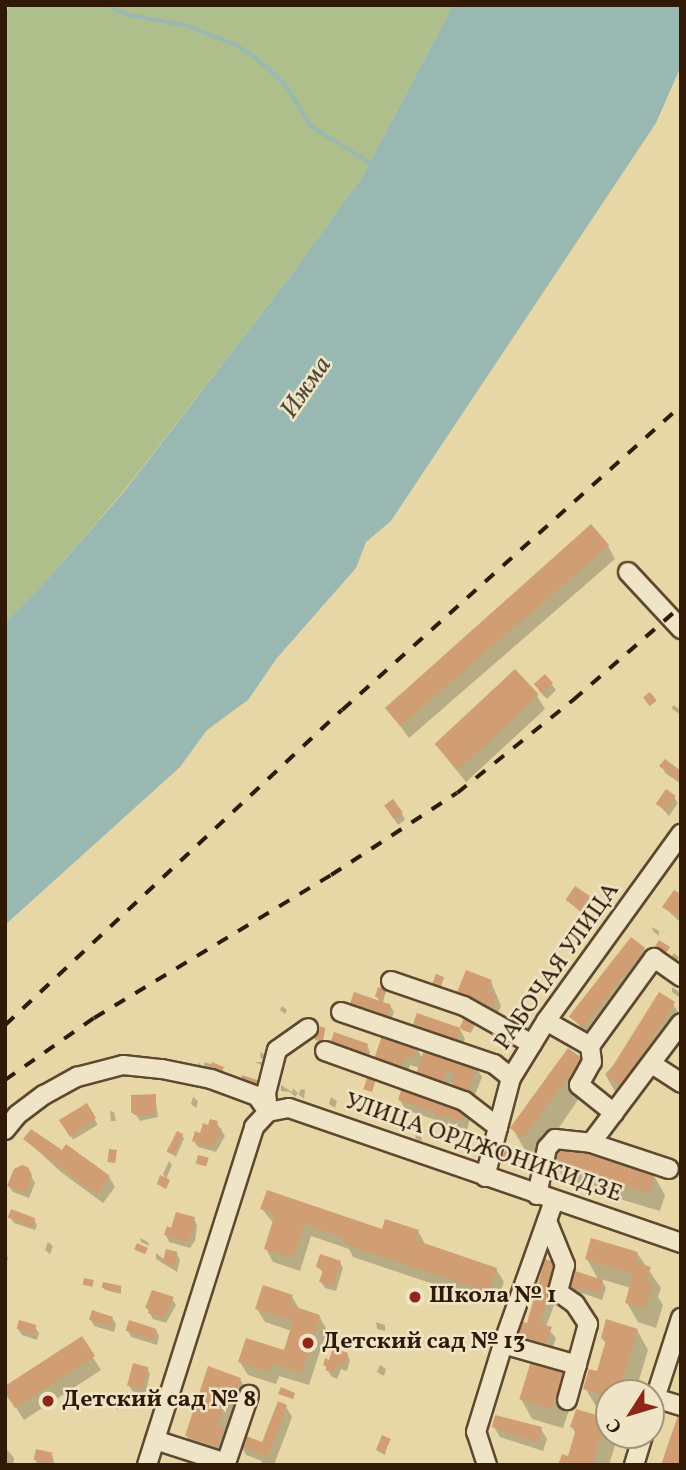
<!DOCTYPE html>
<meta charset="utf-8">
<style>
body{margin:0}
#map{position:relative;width:686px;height:1470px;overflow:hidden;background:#e7d7a7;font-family:Vollkorn,serif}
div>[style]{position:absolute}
.green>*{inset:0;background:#afbf8c}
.water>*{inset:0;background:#99b8b1}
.shadow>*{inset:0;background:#0003;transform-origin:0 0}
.stream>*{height:3.5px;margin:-1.75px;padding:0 1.75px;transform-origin:1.75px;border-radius:1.75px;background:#99b8b1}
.building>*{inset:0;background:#d19d72;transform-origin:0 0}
.roads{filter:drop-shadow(2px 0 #5e482f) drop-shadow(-2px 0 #5e482f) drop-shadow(0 2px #5e482f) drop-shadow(0 -2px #5e482f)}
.minor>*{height:18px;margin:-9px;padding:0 9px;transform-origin:9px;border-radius:9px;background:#efe5c6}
.rail>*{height:3.5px;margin-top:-1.75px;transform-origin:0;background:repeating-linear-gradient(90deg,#311907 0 12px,transparent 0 24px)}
.dots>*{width:19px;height:19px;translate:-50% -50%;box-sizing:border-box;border:4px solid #efe5c6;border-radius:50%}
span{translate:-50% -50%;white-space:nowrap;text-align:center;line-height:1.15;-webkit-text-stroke:5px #efe5c6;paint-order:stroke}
.street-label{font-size:24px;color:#311907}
.poi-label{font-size:24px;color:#311907;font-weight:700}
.left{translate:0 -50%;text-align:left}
.water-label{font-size:26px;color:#50493a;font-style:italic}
.frame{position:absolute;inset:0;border:7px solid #311907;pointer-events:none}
.north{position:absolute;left:595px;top:1379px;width:70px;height:70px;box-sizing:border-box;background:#efe5c6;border:2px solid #a3937a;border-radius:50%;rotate:233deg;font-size:19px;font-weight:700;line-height:28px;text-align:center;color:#311907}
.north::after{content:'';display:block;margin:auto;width:24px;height:32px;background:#8f2418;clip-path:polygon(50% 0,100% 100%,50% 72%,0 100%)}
</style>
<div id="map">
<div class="green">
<i style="clip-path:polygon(10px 5px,453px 5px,362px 177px,285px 283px,123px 492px,43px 584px,5px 622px,5px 16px)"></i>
</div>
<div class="water">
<i style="clip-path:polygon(453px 5px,681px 5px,681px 66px,656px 123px,391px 521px,366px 542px,356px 568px,277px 658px,248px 700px,207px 730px,180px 767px,5px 925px,5px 622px,43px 584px,123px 493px,285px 283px,362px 177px)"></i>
</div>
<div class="shadow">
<i style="clip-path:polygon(608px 546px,615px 559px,409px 738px,387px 708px)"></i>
<i style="clip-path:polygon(545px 676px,556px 690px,547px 699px,539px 691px)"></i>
<i style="clip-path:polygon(537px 696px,545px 709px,466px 782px,436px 745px)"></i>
<i style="clip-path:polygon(673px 705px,681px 710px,681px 715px,672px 709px)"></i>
<i style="clip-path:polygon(665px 761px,681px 773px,681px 784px,665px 773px,662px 766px)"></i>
<i style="clip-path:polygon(674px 797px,678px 803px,669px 816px,658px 804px)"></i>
<i style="clip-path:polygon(390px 812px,402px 814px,405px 820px,398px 825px)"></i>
<i style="clip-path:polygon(589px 897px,592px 903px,585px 916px,568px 901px)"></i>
<i style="clip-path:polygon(681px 897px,681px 919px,679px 921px,664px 907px)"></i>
<i style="clip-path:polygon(652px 927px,659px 931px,659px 936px,653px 931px)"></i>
<i style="clip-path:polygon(644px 949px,655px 968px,600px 1048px,587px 1039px,576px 1020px)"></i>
<i style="clip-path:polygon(674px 953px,679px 958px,675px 963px,670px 959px)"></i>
<i style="clip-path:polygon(491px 982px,501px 1006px,497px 1015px,465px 1002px,459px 992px)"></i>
<i style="clip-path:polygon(672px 987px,679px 992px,679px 997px,672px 992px)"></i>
<i style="clip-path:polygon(385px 991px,383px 1004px,390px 1006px,394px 1012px,390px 1023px,355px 1011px,352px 1004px,380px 1002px,376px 996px)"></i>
<i style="clip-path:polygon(673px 1004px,681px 1017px,629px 1103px,616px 1093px,605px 1074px)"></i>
<i style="clip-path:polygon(282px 1006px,287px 1010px,285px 1014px,280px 1010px)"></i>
<i style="clip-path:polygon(466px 1019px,475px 1024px,471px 1033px,462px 1030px)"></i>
<i style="clip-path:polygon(460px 1029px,465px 1039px,461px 1051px,420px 1036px)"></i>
<i style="clip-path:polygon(325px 1030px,323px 1042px,315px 1040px,314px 1037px)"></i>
<i style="clip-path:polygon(335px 1034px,367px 1045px,370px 1052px,367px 1062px)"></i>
<i style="clip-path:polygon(416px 1047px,423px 1059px,476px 1067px,482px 1077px,473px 1100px,458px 1095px,451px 1082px,447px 1092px,424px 1083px,418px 1074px,420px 1068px,410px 1065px,406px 1077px,382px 1068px,376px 1058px)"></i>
<i style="clip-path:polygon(569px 1051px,581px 1060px,592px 1079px,538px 1159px,525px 1150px,514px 1131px)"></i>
<i style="clip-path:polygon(261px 1052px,266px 1056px,262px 1059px,265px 1067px,255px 1062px,263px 1062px,260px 1056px)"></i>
<i style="clip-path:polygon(198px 1062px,203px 1067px,205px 1062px,223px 1069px,222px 1077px,204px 1072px,201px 1067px,198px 1069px)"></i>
<i style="clip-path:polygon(281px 1085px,292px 1092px,293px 1088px,299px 1094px,301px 1089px,305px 1090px,304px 1099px,297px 1093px,296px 1097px,290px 1092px,281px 1091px)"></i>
<i style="clip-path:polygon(155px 1096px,158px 1117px,140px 1121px,133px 1111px)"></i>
<i style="clip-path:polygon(193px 1097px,198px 1101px,196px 1108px,191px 1104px)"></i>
<i style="clip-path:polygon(331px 1097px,337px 1101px,335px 1108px,329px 1104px)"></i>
<i style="clip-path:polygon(400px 1100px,465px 1109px,470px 1119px,467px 1130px,448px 1124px,447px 1127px,439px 1121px,406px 1110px)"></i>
<i style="left:86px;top:1105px;width:23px;height:29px;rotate:59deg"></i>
<i style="clip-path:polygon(110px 1111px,114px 1112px,116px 1121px,111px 1121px)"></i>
<i style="clip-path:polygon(217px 1123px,225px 1136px,216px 1152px,198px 1147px,194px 1141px)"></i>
<i style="clip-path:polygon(415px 1135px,421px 1137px,422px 1141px,416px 1139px)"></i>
<i style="clip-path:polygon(182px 1136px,184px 1138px,176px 1157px,170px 1152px)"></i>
<i style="clip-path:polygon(25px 1139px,60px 1151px,109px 1177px,115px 1187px,103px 1203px,61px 1172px)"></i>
<i style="clip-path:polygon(517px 1151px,514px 1163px,506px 1159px,504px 1157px)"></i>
<i style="clip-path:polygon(169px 1161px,172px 1165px,166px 1179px,163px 1174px)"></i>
<i style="clip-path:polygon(555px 1163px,654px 1176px,665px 1195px,660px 1211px,566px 1183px)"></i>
<i style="clip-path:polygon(27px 1169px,35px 1183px,29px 1198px,13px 1192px,9px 1186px)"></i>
<i style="clip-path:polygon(262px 1209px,383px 1231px,418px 1231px,426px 1246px,496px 1269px,504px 1282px,496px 1305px,353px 1257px,349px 1249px,311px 1236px,300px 1271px,273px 1262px,266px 1249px,274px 1224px)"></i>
<i style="clip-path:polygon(10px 1217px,34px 1219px,37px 1226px,35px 1230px,14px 1223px)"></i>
<i style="clip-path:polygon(194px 1219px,197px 1225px,195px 1241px,190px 1248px,169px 1242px,166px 1235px)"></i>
<i style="clip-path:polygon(140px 1238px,148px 1242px,149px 1246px,141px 1242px)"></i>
<i style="clip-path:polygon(48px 1242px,53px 1246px,50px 1254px,45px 1250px)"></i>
<i style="clip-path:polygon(5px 1252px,8px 1258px,5px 1269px)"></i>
<i style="clip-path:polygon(156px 1253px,165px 1260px,177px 1254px,180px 1260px,177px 1272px,156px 1259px)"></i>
<i style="clip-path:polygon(637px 1253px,661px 1288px,658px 1297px,663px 1305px,656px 1328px,638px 1322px,627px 1303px,631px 1288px,601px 1279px,606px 1288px,602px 1300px,582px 1293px,581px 1297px,569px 1293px,565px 1286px,599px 1281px,587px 1259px)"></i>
<i style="clip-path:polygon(547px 1261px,565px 1275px,546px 1327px,556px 1338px,550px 1355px,520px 1345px,515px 1335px,528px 1326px)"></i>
<i style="clip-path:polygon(340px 1262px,343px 1268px,336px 1291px,325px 1288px,321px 1282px,324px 1274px,318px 1267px)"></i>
<i style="clip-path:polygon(103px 1287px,121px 1288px,121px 1294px,105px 1290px)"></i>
<i style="clip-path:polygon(292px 1297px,300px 1310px,319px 1316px,327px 1330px,309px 1385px,279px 1376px,276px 1384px,248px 1375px,240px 1362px,285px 1353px,292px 1331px,265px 1322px,257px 1309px)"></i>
<i style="clip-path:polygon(172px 1299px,176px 1305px,166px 1323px,153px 1319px,147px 1308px)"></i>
<i style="clip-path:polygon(112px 1318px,116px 1324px,114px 1332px,94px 1326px,91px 1320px)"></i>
<i style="clip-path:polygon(376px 1322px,385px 1325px,385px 1331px,377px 1329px)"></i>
<i style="clip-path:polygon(35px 1327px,39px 1333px,37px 1340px,22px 1335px,18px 1329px)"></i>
<i style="clip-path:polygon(156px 1330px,159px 1336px,157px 1345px,131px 1337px,128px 1331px)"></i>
<i style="clip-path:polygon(637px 1330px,648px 1350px,635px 1393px,609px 1393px,609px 1412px,597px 1408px,585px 1388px,598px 1374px,607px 1345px,602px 1338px)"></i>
<i style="clip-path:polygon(81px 1339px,101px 1370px,24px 1420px,12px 1401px)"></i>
<i style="clip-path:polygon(347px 1354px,350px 1360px,347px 1371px,341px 1369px,337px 1379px,331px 1376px,325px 1365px)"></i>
<i style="clip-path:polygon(380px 1365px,386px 1369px,384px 1376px,377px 1372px)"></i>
<i style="clip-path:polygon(147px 1368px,150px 1374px,145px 1395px,132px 1391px,129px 1385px)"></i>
<i style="clip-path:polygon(209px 1369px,240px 1379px,251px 1399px,229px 1465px,198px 1455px,186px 1435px)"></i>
<i style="clip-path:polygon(563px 1373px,575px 1392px,563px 1428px,532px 1419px,521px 1399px)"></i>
<i style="clip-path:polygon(95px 1400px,99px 1404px,97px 1409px,93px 1405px)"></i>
<i style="clip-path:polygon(113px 1401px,119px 1405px,118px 1410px,112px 1406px)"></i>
<i style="clip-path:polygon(286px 1407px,292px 1417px,274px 1465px,261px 1465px,262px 1461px,246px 1455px,241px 1445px,263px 1445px)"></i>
<i style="clip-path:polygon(605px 1420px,609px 1435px,614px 1435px,617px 1439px,609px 1465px,560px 1465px,569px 1458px,576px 1434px,572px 1427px)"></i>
<i style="clip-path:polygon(494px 1427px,541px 1429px,547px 1439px,543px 1451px,500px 1437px)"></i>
<i style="clip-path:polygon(389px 1440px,385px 1455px,379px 1452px,378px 1450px)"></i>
<i style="clip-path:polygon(5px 1447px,14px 1458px,13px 1465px,5px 1465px)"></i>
<i style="clip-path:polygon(52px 1455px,55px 1465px,38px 1465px,35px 1459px)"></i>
</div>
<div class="stream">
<i style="left:107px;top:5px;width:20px;rotate:27deg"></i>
<i style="left:125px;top:14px;width:64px;rotate:10.8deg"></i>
<i style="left:188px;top:26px;width:54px;rotate:21.8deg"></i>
<i style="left:238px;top:46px;width:24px;rotate:33deg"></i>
<i style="left:258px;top:59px;width:38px;rotate:43deg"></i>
<i style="left:286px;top:85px;width:48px;rotate:58.6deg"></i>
<i style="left:311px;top:126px;width:72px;rotate:31.9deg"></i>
</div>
<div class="building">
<i style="clip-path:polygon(591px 524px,609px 545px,400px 726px,385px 708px)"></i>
<i style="left:515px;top:669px;width:35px;height:110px;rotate:47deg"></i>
<i style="left:545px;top:674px;width:12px;height:15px;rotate:48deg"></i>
<i style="left:650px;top:692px;width:11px;height:9px;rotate:52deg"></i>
<i style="clip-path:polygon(665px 759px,681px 771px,678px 780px,659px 766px)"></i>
<i style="left:666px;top:789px;width:12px;height:18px;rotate:35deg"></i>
<i style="left:393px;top:799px;width:17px;height:11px;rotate:54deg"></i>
<i style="left:575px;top:886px;width:18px;height:17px;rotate:34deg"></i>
<i style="clip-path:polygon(674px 890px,681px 894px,681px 909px,676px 916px,662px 907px)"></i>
<i style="left:631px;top:937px;width:18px;height:101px;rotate:38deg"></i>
<i style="left:659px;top:940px;width:13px;height:9px;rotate:32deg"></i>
<i style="clip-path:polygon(466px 970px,492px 980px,488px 991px,497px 995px,492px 1006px,457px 992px)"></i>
<i style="left:436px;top:974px;width:9px;height:14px;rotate:21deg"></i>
<i style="left:378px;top:987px;width:9px;height:10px;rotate:18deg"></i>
<i style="left:354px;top:992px;width:39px;height:13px;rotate:19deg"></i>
<i style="left:659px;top:992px;width:19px;height:99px;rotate:32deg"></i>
<i style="left:417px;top:1013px;width:46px;height:15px;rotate:19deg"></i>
<i style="left:465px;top:1016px;width:10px;height:13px;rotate:24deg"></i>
<i style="left:316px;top:1025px;width:10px;height:13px;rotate:17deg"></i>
<i style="left:334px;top:1032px;width:36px;height:14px;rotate:19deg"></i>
<i style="clip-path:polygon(383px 1033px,418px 1046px,413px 1059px,405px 1056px,400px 1068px,374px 1059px)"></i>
<i style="clip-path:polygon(425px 1047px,477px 1066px,468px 1091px,451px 1085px,455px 1073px,447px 1070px,442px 1083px,416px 1074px)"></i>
<i style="left:568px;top:1048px;width:17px;height:99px;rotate:36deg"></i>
<i style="left:212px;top:1062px;width:13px;height:9px;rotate:23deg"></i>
<i style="left:242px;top:1075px;width:19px;height:5px;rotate:18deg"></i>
<i style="left:368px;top:1075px;width:9px;height:15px;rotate:18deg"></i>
<i style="clip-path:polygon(402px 1087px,466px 1108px,461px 1121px,443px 1115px,441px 1118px,434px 1116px,435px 1112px,398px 1100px)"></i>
<i style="clip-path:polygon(156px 1094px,156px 1111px,152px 1112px,152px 1115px,135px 1115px,131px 1112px,131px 1095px)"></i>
<i style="clip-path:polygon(87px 1103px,96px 1118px,70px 1137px,59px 1120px)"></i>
<i style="clip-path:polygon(210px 1119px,218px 1121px,216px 1127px,222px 1129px,213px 1147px,192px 1141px,195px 1131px,200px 1133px,203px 1123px,208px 1125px)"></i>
<i style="clip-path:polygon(31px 1129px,62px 1150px,66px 1144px,110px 1176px,97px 1194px,53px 1162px,59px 1154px,52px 1161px,23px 1139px)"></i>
<i style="left:177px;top:1131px;width:7px;height:23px;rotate:27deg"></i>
<i style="left:508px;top:1145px;width:11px;height:13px;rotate:27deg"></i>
<i style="left:558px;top:1145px;width:101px;height:19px;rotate:17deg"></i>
<i style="left:109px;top:1149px;width:8px;height:13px;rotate:7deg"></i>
<i style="left:198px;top:1155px;width:11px;height:9px;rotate:15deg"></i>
<i style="clip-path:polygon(22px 1165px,28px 1167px,32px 1175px,26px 1193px,7px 1186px,14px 1169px)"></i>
<i style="clip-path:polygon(160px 1175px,170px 1180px,166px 1189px,157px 1184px)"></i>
<i style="clip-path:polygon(267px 1190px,382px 1229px,385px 1219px,419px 1230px,415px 1240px,497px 1268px,489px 1292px,344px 1244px,345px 1238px,304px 1224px,293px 1258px,264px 1249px,275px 1214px,260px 1209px)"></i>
<i style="left:11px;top:1209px;width:26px;height:9px;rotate:21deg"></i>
<i style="clip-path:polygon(176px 1212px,195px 1217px,192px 1235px,190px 1235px,187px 1242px,164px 1235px,167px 1226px,171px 1228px)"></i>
<i style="clip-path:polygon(591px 1238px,638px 1252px,635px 1262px,651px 1267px,646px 1282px,653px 1284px,645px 1309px,625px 1303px,633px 1274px,585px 1259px)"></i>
<i style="left:137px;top:1243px;width:12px;height:7px;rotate:24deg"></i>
<i style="left:166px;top:1249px;width:12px;height:15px;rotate:14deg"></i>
<i style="clip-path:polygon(320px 1254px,341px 1261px,333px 1286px,319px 1282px,323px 1270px,316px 1267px)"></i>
<i style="clip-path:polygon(545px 1259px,560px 1264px,539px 1323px,552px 1327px,545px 1346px,513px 1335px,518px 1320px,527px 1323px)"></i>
<i style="clip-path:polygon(569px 1269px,603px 1280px,599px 1294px,579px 1287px,577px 1291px,563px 1287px)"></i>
<i style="left:84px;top:1278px;width:10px;height:7px;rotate:11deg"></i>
<i style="left:103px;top:1282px;width:19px;height:6px;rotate:12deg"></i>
<i style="clip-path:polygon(263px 1285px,293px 1295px,290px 1305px,320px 1315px,302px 1373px,272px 1363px,269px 1372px,238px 1362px,246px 1338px,284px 1350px,293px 1321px,255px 1309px)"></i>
<i style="clip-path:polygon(152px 1290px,174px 1297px,163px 1318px,148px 1313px,149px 1309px,145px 1308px)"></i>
<i style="clip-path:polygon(92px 1310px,113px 1317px,111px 1326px,89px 1320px)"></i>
<i style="clip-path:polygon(606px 1319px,638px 1329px,618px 1393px,609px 1393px,609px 1396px,583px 1389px,589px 1369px,597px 1371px,606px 1340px,601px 1338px)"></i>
<i style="left:19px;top:1320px;width:18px;height:9px;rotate:16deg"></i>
<i style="left:129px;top:1320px;width:29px;height:11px;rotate:18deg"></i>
<i style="clip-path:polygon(82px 1336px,95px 1356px,15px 1408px,5px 1393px,5px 1386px)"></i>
<i style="clip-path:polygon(333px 1348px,348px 1353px,344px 1366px,337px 1364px,334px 1373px,325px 1370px,327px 1367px,323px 1365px,325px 1358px,329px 1360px)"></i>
<i style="left:531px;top:1361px;width:34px;height:40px;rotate:17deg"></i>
<i style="left:133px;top:1363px;width:16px;height:23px;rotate:15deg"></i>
<i style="clip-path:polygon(208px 1366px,241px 1378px,236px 1394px,228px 1391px,217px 1425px,224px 1428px,218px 1447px,185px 1436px)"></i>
<i style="clip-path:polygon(281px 1387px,295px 1393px,293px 1399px,278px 1394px)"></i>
<i style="clip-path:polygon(278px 1401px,287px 1405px,268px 1457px,239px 1445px,243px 1435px,262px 1442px)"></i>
<i style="clip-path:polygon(576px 1409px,606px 1418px,592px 1465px,558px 1465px,562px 1454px,568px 1456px,576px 1429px,570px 1427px)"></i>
<i style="clip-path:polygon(495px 1415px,542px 1427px,538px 1443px,492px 1427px)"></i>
<i style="clip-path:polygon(678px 1415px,681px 1415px,681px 1465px,661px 1465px)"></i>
<i style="clip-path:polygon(382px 1435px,391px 1439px,384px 1453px,376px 1450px)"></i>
<i style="left:36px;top:1449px;width:17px;height:11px;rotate:13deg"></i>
</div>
<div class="roads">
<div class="minor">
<i style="left:628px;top:572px;width:78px;rotate:47.1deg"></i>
<i style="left:391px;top:981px;width:77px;rotate:18.9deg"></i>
<i style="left:464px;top:1006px;width:78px;rotate:29.2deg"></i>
<i style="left:341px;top:1012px;width:162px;rotate:18.8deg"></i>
<i style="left:494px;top:1064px;width:22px;rotate:39deg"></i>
<i style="left:546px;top:1021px;width:51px;rotate:29.6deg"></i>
<i style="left:325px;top:1051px;width:148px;rotate:19.8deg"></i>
<i style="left:464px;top:1101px;width:43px;rotate:37.4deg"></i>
<i style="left:652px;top:1064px;width:35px;rotate:33deg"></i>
<i style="left:268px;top:1112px;width:21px;rotate:-11deg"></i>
<i style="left:289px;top:1108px;width:415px;rotate:19deg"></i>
<i style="left:268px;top:1112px;width:19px;rotate:-96deg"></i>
<i style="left:266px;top:1093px;width:44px;rotate:-75.7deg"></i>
<i style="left:277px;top:1050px;width:38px;rotate:-35deg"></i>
<i style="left:614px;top:1113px;width:45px;rotate:-141.3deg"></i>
<i style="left:579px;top:1085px;width:26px;rotate:-61deg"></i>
<i style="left:592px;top:1062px;width:16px;rotate:-97deg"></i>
<i style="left:590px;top:1046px;width:109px;rotate:-54deg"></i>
<i style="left:654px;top:958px;width:33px;rotate:35deg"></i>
<i style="left:5px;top:1130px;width:19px;rotate:-51deg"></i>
<i style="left:17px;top:1115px;width:34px;rotate:-37deg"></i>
<i style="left:44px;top:1095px;width:38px;rotate:-29deg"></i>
<i style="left:77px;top:1077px;width:48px;rotate:-14.6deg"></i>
<i style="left:123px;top:1065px;width:39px;rotate:6deg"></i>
<i style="left:162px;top:1069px;width:50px;rotate:11.5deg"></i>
<i style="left:211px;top:1079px;width:49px;rotate:20.3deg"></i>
<i style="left:257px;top:1096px;width:19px;rotate:55deg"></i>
<i style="left:591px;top:1143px;width:150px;rotate:-53.1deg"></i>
<i style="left:485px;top:1177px;width:102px;rotate:-75.3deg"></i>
<i style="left:511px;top:1078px;width:67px;rotate:-58.4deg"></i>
<i style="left:546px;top:1021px;width:231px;rotate:-54.2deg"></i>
<i style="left:537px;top:1195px;width:48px;rotate:-78deg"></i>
<i style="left:547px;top:1148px;width:12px;rotate:-48deg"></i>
<i style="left:555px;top:1139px;width:36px;rotate:6deg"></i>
<i style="left:591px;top:1143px;width:82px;rotate:18.4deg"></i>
<i style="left:547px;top:1221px;width:48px;rotate:67.8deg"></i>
<i style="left:565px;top:1265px;width:28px;rotate:105deg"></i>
<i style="left:558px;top:1292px;width:21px;rotate:35deg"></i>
<i style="left:575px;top:1304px;width:24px;rotate:57deg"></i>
<i style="left:588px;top:1324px;width:79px;rotate:105.4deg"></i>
<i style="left:503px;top:1344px;width:77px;rotate:15.8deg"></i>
<i style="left:655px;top:1398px;width:27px;rotate:17deg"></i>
<i style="left:651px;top:1411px;width:98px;rotate:-72.1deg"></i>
<i style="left:155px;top:1440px;width:75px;rotate:17.9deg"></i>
<i style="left:226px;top:1463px;width:72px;rotate:-71.3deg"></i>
<i style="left:147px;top:1465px;width:355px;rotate:-72.4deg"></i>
<i style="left:254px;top:1127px;width:21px;rotate:-47deg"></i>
<i style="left:487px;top:1465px;width:35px;rotate:-108deg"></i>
<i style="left:476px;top:1432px;width:92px;rotate:-72.9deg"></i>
<i style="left:503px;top:1344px;width:152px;rotate:-70.4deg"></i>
<i style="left:634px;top:1465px;width:31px;rotate:-73deg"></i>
</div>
</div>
<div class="rail">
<i style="left:5px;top:1025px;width:461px;rotate:-43.1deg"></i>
<i style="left:342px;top:710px;width:455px;rotate:-41.9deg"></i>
<i style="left:5px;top:1080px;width:108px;rotate:-34.9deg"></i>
<i style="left:94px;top:1018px;width:277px;rotate:-31.1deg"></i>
<i style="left:331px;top:875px;width:150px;rotate:-33.1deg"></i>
<i style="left:457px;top:793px;width:149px;rotate:-38.7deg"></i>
<i style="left:573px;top:700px;width:143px;rotate:-41deg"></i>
</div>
<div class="dots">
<i style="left:415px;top:1297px;background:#8f2418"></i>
<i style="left:308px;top:1343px;background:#8f2418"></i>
<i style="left:48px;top:1401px;background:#8f2418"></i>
</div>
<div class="street-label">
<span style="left:558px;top:967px;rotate:-55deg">РАБОЧАЯ УЛИЦА</span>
<span style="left:483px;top:1149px;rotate:19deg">УЛИЦА ОРДЖОНИКИДЗЕ</span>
</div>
<div class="poi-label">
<span class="left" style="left:429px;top:1297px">Школа № 1</span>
<span class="left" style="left:322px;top:1343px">Детский сад № 13</span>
<span class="left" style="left:62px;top:1401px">Детский сад № 8</span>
</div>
<div class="water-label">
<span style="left:307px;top:388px;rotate:-55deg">Ижма</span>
</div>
<div class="frame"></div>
<div class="north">С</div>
</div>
